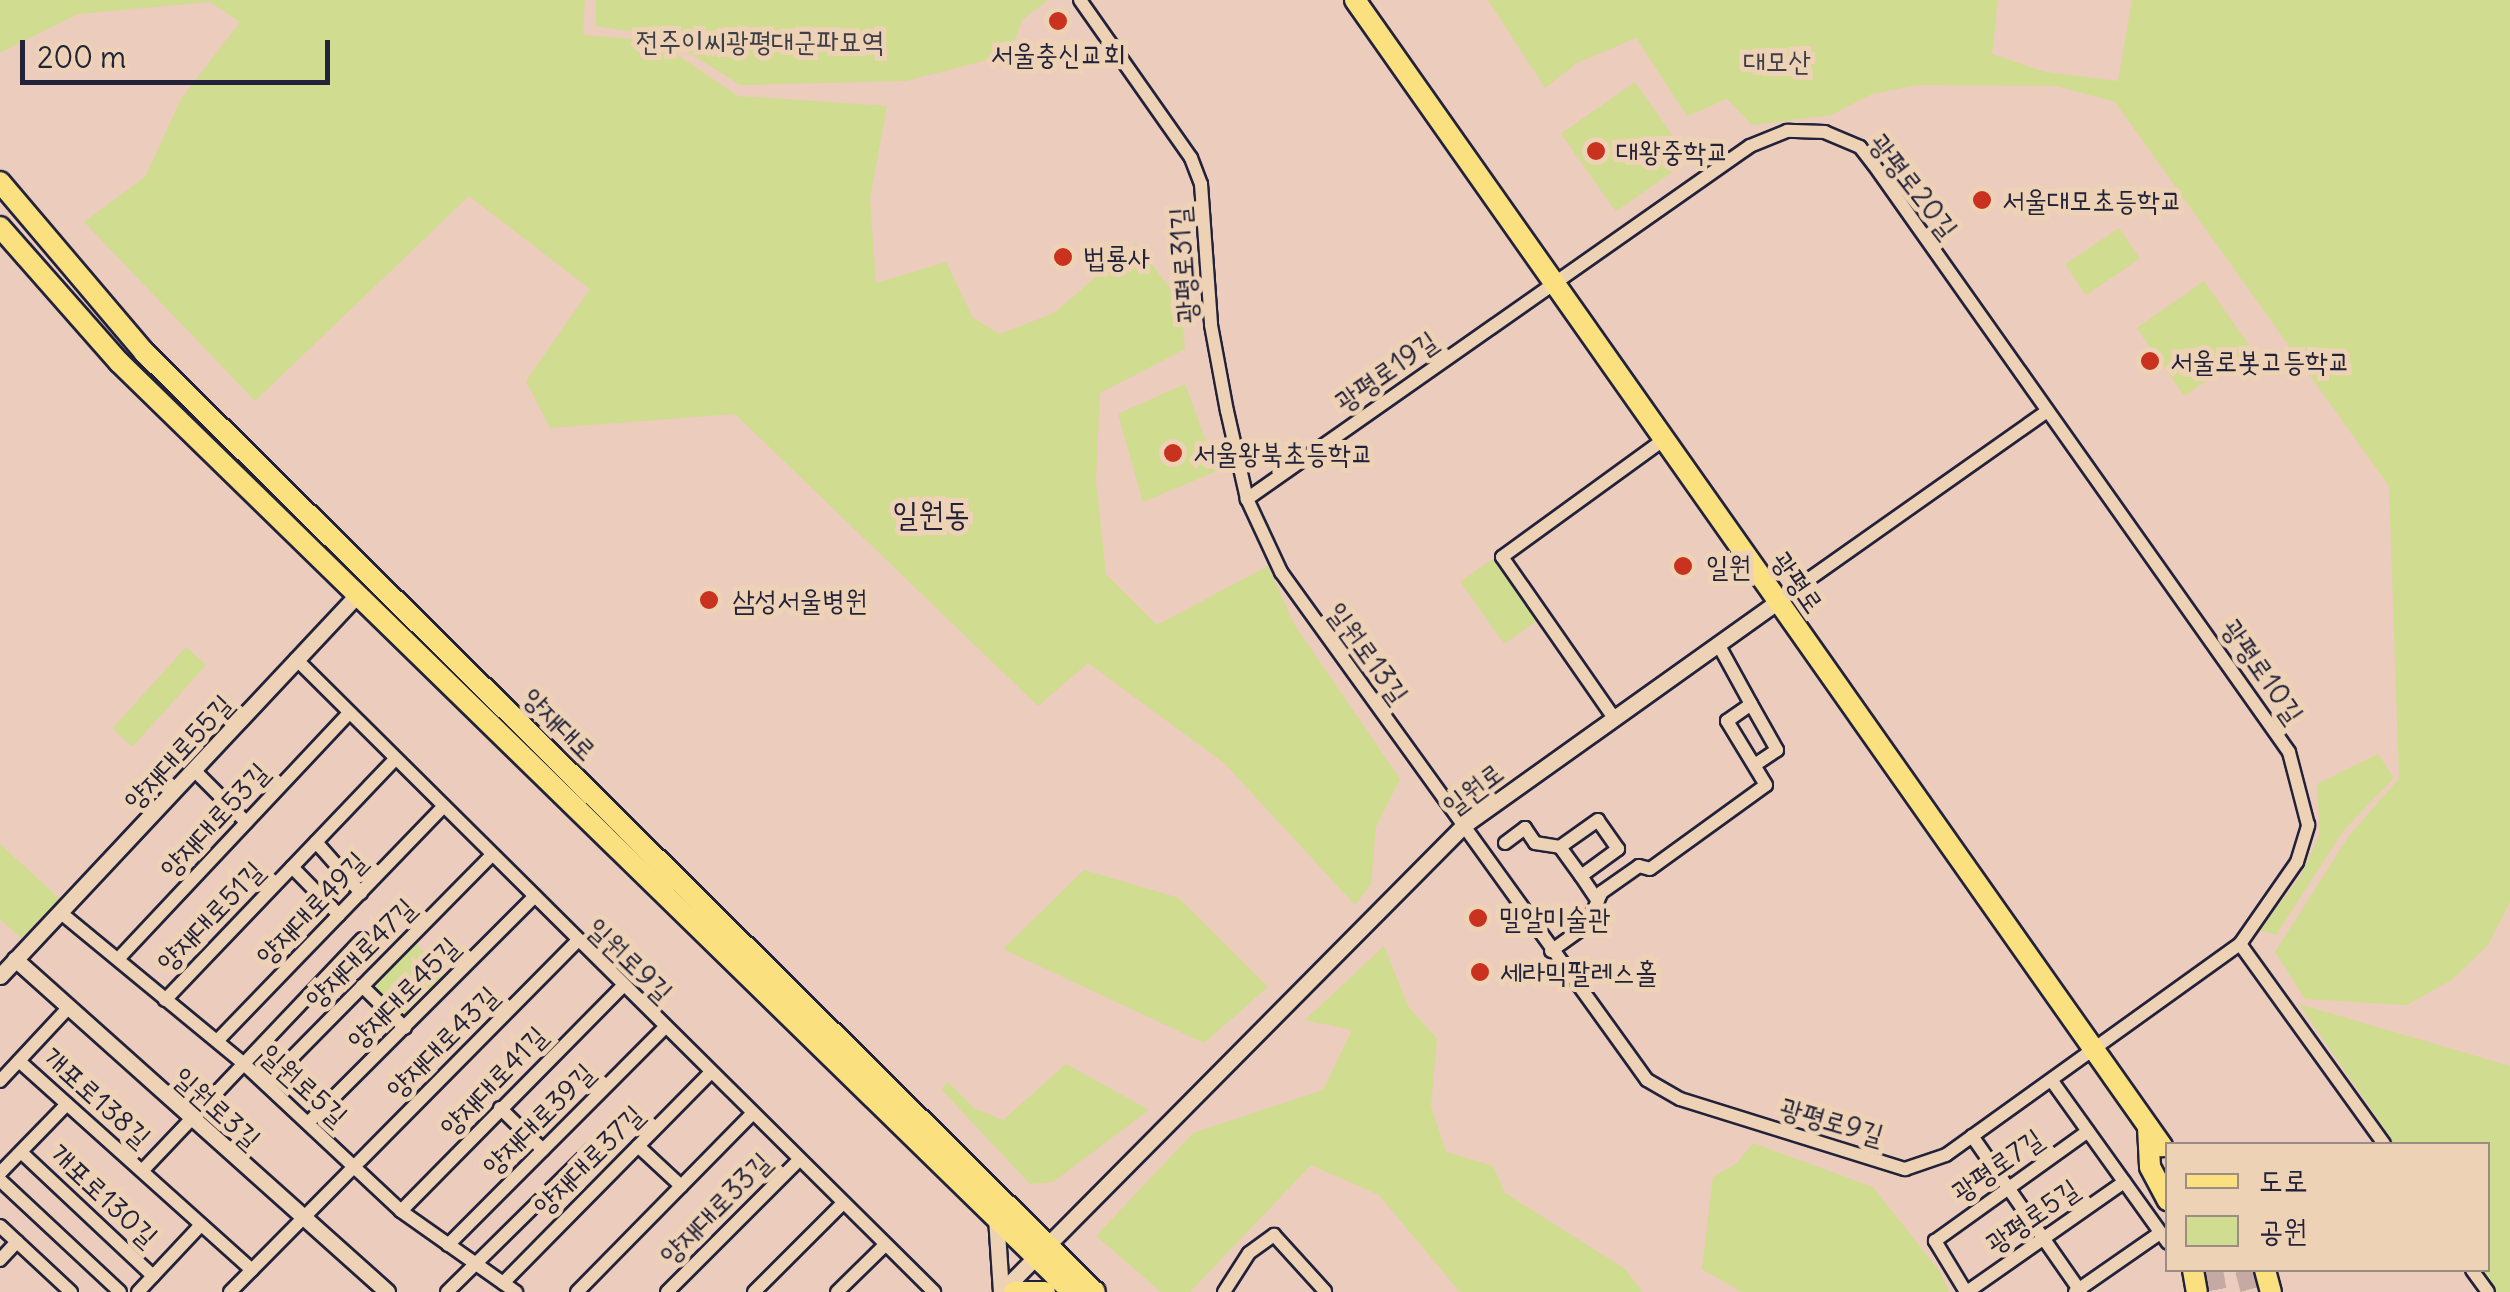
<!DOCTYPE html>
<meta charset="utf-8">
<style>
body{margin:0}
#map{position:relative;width:2510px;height:1292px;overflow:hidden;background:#ecccbc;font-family:Delius,"Poor Story",sans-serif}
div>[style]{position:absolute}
.green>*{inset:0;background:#d0dc8f;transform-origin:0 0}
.primary-tunnel>*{height:20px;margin-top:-10px;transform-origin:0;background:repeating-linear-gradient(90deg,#c4aaa2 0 20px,transparent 0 30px)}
.roads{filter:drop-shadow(2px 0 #22223b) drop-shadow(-2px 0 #22223b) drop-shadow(0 2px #22223b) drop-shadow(0 -2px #22223b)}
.minor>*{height:12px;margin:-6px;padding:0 6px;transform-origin:6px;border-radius:6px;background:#eed2b5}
.tertiary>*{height:15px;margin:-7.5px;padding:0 7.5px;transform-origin:7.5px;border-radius:7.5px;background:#eed2b5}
.primary>*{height:20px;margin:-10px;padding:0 10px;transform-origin:10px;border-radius:10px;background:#fbe080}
.dots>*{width:28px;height:28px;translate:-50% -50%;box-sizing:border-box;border:5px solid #eed2b5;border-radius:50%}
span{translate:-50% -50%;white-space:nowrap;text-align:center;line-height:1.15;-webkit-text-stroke:10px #eed2b5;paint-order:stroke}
.park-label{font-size:28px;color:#3c3e48}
.poi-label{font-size:28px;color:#22223b}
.left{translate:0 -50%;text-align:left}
.street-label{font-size:28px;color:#22223b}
.quarter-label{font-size:32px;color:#22223b}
.legend{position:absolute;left:2165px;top:1142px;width:325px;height:130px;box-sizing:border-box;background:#eed2b5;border:2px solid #9c8c84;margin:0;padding:12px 18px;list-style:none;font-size:30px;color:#22223b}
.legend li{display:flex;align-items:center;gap:20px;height:50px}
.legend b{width:50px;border:2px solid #9c8c84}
.scale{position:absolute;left:20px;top:40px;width:310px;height:45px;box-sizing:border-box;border:5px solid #22223b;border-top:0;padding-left:12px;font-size:30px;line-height:35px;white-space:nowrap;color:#22223b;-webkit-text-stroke:8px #eed2b5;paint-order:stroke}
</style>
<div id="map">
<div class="green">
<i style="clip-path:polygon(0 0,585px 0,583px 35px,657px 41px,738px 96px,887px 106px,870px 199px,876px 283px,946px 262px,973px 318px,1000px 334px,1054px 313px,1135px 243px,1181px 302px,1185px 349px,1100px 393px,1096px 480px,1106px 574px,1157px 625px,1268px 566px,1294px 624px,1400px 779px,1376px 827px,1371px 884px,1355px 905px,1224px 763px,1088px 663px,1038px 706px,735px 414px,550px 428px,526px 381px,590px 289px,469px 196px,255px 401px,84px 222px,145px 177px,181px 99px,240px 22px,210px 2px,78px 14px,0 53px)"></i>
<i style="clip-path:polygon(596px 0,1048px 0,1022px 20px,1010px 54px,906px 81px,740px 85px,665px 37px,596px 26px)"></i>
<i style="clip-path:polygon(1488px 0,1998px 0,1992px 54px,2045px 72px,2118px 81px,2132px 0,2510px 0,2510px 902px,2488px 945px,2453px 979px,2407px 1005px,2305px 999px,2275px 952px,2350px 834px,2399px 779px,2389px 486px,2115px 102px,2057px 86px,1918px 85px,1872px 94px,1831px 115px,1752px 125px,1727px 99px,1687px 116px,1636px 38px,1577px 63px,1545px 88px)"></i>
<i style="left:1635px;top:82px;width:95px;height:90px;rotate:55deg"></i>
<i style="left:2119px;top:228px;width:37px;height:65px;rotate:56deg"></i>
<i style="left:2204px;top:281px;width:83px;height:82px;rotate:55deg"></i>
<i style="clip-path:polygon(1185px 384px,1217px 471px,1143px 502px,1118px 414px)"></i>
<i style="left:1494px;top:558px;width:76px;height:41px;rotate:55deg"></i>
<i style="left:186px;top:647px;width:27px;height:110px;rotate:42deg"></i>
<i style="clip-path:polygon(2378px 754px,2394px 778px,2344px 830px,2276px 935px,2260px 930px,2300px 877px,2320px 834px,2317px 784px)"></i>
<i style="clip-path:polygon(0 844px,60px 899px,21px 938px,0 919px)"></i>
<i style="clip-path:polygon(1084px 870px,1179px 898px,1268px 987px,1204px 1043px,1003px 949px)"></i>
<i style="left:412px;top:940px;width:55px;height:64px;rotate:45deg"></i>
<i style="clip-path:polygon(1384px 946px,1408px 1006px,1437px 1039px,1431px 1106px,1446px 1152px,1493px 1166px,1505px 1193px,1625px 1269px,1643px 1292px,1460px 1292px,1379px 1195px,1311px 1165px,1190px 1292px,1161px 1292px,1096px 1236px,1193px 1133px,1323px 1090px,1352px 1030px,1305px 1020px)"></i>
<i style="clip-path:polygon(2299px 1004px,2510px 1066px,2510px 1292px,2497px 1292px,2481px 1270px,2488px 1270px,2488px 1144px,2395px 1144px)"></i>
<i style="clip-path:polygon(1066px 1064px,1149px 1110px,1053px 1182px,1030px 1184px,941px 1089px,948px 1082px,974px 1108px,1003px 1120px)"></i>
<i style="clip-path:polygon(1753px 1143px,1873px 1187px,1940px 1272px,1949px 1292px,1742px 1292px,1702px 1269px,1713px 1177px,1737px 1163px)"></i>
</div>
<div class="primary-tunnel">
<i style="left:2213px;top:1270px;width:22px;rotate:80deg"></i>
<i style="left:2245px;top:1270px;width:23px;rotate:75deg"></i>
</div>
<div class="roads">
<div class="minor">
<i style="left:1080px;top:0;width:193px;rotate:54.9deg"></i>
<i style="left:1191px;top:158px;width:28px;rotate:69deg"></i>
<i style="left:1201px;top:184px;width:141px;rotate:85.9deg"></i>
<i style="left:1211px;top:325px;width:87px;rotate:79.5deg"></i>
<i style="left:1227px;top:411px;width:90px;rotate:77.2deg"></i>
<i style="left:1247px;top:499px;width:81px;rotate:65deg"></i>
<i style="left:1281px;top:572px;width:626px;rotate:54.23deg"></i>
<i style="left:1647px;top:1080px;width:38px;rotate:30deg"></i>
<i style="left:1680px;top:1099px;width:236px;rotate:17.3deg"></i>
<i style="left:1905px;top:1169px;width:43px;rotate:-18.9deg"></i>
<i style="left:1946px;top:1155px;width:362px;rotate:-35.7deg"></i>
<i style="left:2240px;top:944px;width:100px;rotate:-55.2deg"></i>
<i style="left:2297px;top:862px;width:39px;rotate:-73deg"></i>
<i style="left:2308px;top:825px;width:75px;rotate:-104.6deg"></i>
<i style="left:2289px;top:752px;width:719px;rotate:-125.26deg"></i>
<i style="left:1874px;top:165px;width:23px;rotate:-128deg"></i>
<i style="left:1860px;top:147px;width:38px;rotate:-157deg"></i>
<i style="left:1825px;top:132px;width:38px;rotate:-178deg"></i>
<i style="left:1787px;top:131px;width:40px;rotate:158deg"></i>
<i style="left:1750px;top:146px;width:615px;rotate:144.94deg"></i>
<i style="left:1778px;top:601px;width:329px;rotate:-35.2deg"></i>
<i style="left:296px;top:659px;width:899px;rotate:44.77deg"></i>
<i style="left:1751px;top:704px;width:53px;rotate:60.5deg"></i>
<i style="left:1777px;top:750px;width:27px;rotate:146deg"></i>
<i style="left:1614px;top:718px;width:196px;rotate:-124.8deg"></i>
<i style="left:1502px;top:557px;width:199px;rotate:-36deg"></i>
<i style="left:196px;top:772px;width:71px;rotate:45deg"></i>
<i style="left:316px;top:842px;width:68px;rotate:48.6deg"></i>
<i style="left:1505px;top:843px;width:25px;rotate:-37deg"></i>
<i style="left:1525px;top:828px;width:18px;rotate:56deg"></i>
<i style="left:1535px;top:843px;width:25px;rotate:9deg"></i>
<i style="left:292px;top:867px;width:67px;rotate:45.6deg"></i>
<i style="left:1581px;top:876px;width:46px;rotate:-36.1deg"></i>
<i style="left:1618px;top:849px;width:35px;rotate:-125deg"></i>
<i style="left:1598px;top:820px;width:47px;rotate:144.6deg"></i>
<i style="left:1560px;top:847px;width:36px;rotate:54deg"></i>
<i style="left:1581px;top:876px;width:30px;rotate:56deg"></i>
<i style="left:61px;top:913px;width:236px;rotate:39.5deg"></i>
<i style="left:243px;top:1063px;width:216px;rotate:43.1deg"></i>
<i style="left:401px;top:1211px;width:141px;rotate:35.2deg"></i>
<i style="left:2240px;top:944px;width:246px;rotate:54.2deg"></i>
<i style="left:1551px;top:951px;width:44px;rotate:-35.8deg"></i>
<i style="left:1587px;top:925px;width:36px;rotate:-66deg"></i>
<i style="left:1602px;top:892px;width:45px;rotate:-35.1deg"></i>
<i style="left:1639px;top:866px;width:11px;rotate:15deg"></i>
<i style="left:1650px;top:869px;width:143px;rotate:-35.9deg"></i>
<i style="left:1766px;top:785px;width:75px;rotate:-121.4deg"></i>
<i style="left:1727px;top:721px;width:29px;rotate:-35deg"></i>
<i style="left:1751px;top:704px;width:68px;rotate:-118.8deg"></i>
<i style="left:118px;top:959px;width:335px;rotate:-46.8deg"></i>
<i style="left:362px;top:986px;width:60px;rotate:44.3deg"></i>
<i style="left:165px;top:1000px;width:330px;rotate:-46.3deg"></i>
<i style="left:217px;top:1041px;width:322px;rotate:-46deg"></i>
<i style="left:19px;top:1061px;width:313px;rotate:41.9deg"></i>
<i style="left:0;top:1081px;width:100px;rotate:-47deg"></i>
<i style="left:2052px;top:1081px;width:199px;rotate:54.4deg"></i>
<i style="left:266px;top:1084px;width:319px;rotate:-45.4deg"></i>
<i style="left:500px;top:1108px;width:60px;rotate:44.3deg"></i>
<i style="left:309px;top:1122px;width:315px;rotate:-45deg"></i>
<i style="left:1972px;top:1136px;width:190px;rotate:55.1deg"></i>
<i style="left:638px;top:1146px;width:59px;rotate:42.9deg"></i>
<i style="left:21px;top:1152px;width:181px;rotate:43.2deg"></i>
<i style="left:142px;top:1171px;width:320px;rotate:-46.5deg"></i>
<i style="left:0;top:1173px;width:96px;rotate:-45.8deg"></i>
<i style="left:0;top:1180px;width:164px;rotate:43deg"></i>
<i style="left:401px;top:1211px;width:315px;rotate:-45.4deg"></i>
<i style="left:0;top:1226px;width:97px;rotate:42.9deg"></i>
<i style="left:448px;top:1245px;width:306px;rotate:-45.1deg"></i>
<i style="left:0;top:1260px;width:25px;rotate:-47deg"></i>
<i style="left:2472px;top:1270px;width:27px;rotate:54deg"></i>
<i style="left:503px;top:1283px;width:295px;rotate:-45.4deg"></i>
<i style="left:138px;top:1292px;width:92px;rotate:-46.8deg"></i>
<i style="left:230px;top:1292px;width:492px;rotate:-45.3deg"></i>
<i style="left:447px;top:1292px;width:204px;rotate:-44.6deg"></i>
<i style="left:577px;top:1292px;width:250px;rotate:-45.5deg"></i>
<i style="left:667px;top:1292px;width:187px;rotate:-45deg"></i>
<i style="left:754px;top:1292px;width:126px;rotate:-45deg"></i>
<i style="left:837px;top:1292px;width:67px;rotate:-44.4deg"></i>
<i style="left:1224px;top:1292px;width:46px;rotate:-57.3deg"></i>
<i style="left:1249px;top:1253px;width:31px;rotate:-36deg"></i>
<i style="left:1274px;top:1235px;width:76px;rotate:47.7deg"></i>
<i style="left:1966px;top:1292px;width:60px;rotate:-121.3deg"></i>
<i style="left:1935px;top:1241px;width:188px;rotate:-35.7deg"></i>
<i style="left:1967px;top:1292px;width:192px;rotate:-35deg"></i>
<i style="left:2075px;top:1292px;width:103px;rotate:-34.8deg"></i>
</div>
<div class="tertiary">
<i style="left:15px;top:959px;width:499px;rotate:41.8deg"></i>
<i style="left:0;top:976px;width:522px;rotate:-46.86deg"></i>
<i style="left:996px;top:1217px;width:75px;rotate:86.2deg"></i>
<i style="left:1001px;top:1292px;width:656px;rotate:-45.25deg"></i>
<i style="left:1463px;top:826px;width:387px;rotate:-35.5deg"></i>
</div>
<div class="primary">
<i style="left:1355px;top:0;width:1402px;rotate:54.85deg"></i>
<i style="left:0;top:182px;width:223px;rotate:49.7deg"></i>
<i style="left:144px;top:352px;width:1337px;rotate:44.67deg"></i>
<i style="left:0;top:227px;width:180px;rotate:48.6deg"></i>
<i style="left:119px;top:362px;width:1332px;rotate:44.3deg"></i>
<i style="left:2148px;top:1127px;width:40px;rotate:87.1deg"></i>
<i style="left:2150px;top:1167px;width:38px;rotate:62deg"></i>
<i style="left:2193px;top:1270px;width:22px;rotate:80deg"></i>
<i style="left:2265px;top:1270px;width:23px;rotate:75deg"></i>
<i style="left:1014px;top:1292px;width:31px"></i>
</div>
</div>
<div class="dots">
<i style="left:1058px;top:21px;background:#c8321e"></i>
<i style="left:1596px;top:151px;background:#c8321e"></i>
<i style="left:1982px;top:200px;background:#c8321e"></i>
<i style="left:1063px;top:257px;background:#c8321e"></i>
<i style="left:2150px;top:361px;background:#c8321e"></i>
<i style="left:1173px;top:453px;background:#c8321e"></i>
<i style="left:1683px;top:566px;background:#c8321e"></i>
<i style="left:709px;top:600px;background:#c8321e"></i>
<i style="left:1478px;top:918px;background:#c8321e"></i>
<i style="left:1480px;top:972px;background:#c8321e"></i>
</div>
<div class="park-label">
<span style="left:760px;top:41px">전주이씨광평대군파묘역</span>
<span style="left:1777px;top:61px">대모산</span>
</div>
<div class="poi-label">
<span style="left:1058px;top:54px">서울충신교회</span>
<span class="left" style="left:1616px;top:151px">대왕중학교</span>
<span class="left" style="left:2002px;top:200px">서울대모초등학교</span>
<span class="left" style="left:1083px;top:257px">법룡사</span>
<span class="left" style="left:2170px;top:361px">서울로봇고등학교</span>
<span class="left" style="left:1193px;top:453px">서울왕북초등학교</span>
<span class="left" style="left:1706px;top:566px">일원</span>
<span class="left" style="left:732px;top:600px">삼성서울병원</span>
<span class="left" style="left:1498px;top:918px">밀알미술관</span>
<span class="left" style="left:1500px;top:972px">세라믹팔레스홀</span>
</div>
<div class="street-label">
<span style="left:1914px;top:186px;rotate:52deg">광평로20길</span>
<span style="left:1183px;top:265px;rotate:-94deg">광평로31길</span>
<span style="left:1386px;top:371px;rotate:-35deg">광평로19길</span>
<span style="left:1798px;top:582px;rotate:55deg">광평로</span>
<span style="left:1368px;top:653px;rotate:54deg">일원로13길</span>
<span style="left:2263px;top:671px;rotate:55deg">광평로10길</span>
<span style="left:560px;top:724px;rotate:45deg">양재대로</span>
<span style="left:178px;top:752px;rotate:-47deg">양재대로55길</span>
<span style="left:1473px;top:789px;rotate:-37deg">일원로</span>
<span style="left:214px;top:820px;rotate:-47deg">양재대로53길</span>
<span style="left:311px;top:908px;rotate:-46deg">양재대로49길</span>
<span style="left:210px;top:916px;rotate:-46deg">양재대로51길</span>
<span style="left:360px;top:953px;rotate:-45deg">양재대로47길</span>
<span style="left:630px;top:960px;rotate:44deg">일원로9길</span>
<span style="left:403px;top:993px;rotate:-45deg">양재대로45길</span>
<span style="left:442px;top:1042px;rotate:-45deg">양재대로43길</span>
<span style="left:493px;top:1081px;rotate:-46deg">양재대로41길</span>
<span style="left:304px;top:1085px;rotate:42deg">일원로5길</span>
<span style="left:97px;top:1097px;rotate:42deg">개포로138길</span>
<span style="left:217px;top:1108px;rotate:42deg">일원로3길</span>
<span style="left:538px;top:1119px;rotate:-45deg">양재대로39길</span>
<span style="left:1832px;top:1121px;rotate:16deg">광평로9길</span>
<span style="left:588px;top:1160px;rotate:-45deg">양재대로37길</span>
<span style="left:1997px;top:1165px;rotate:-35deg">광평로7길</span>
<span style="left:104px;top:1195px;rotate:43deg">개포로130길</span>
<span style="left:715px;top:1208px;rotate:-45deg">양재대로33길</span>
<span style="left:2032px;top:1216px;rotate:-35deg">광평로5길</span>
</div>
<div class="quarter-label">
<span style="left:931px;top:514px">일원동</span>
</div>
<ul class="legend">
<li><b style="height:12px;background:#fbe080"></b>도로</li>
<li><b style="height:28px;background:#d0dc8f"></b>공원</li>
</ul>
<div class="scale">200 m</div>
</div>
